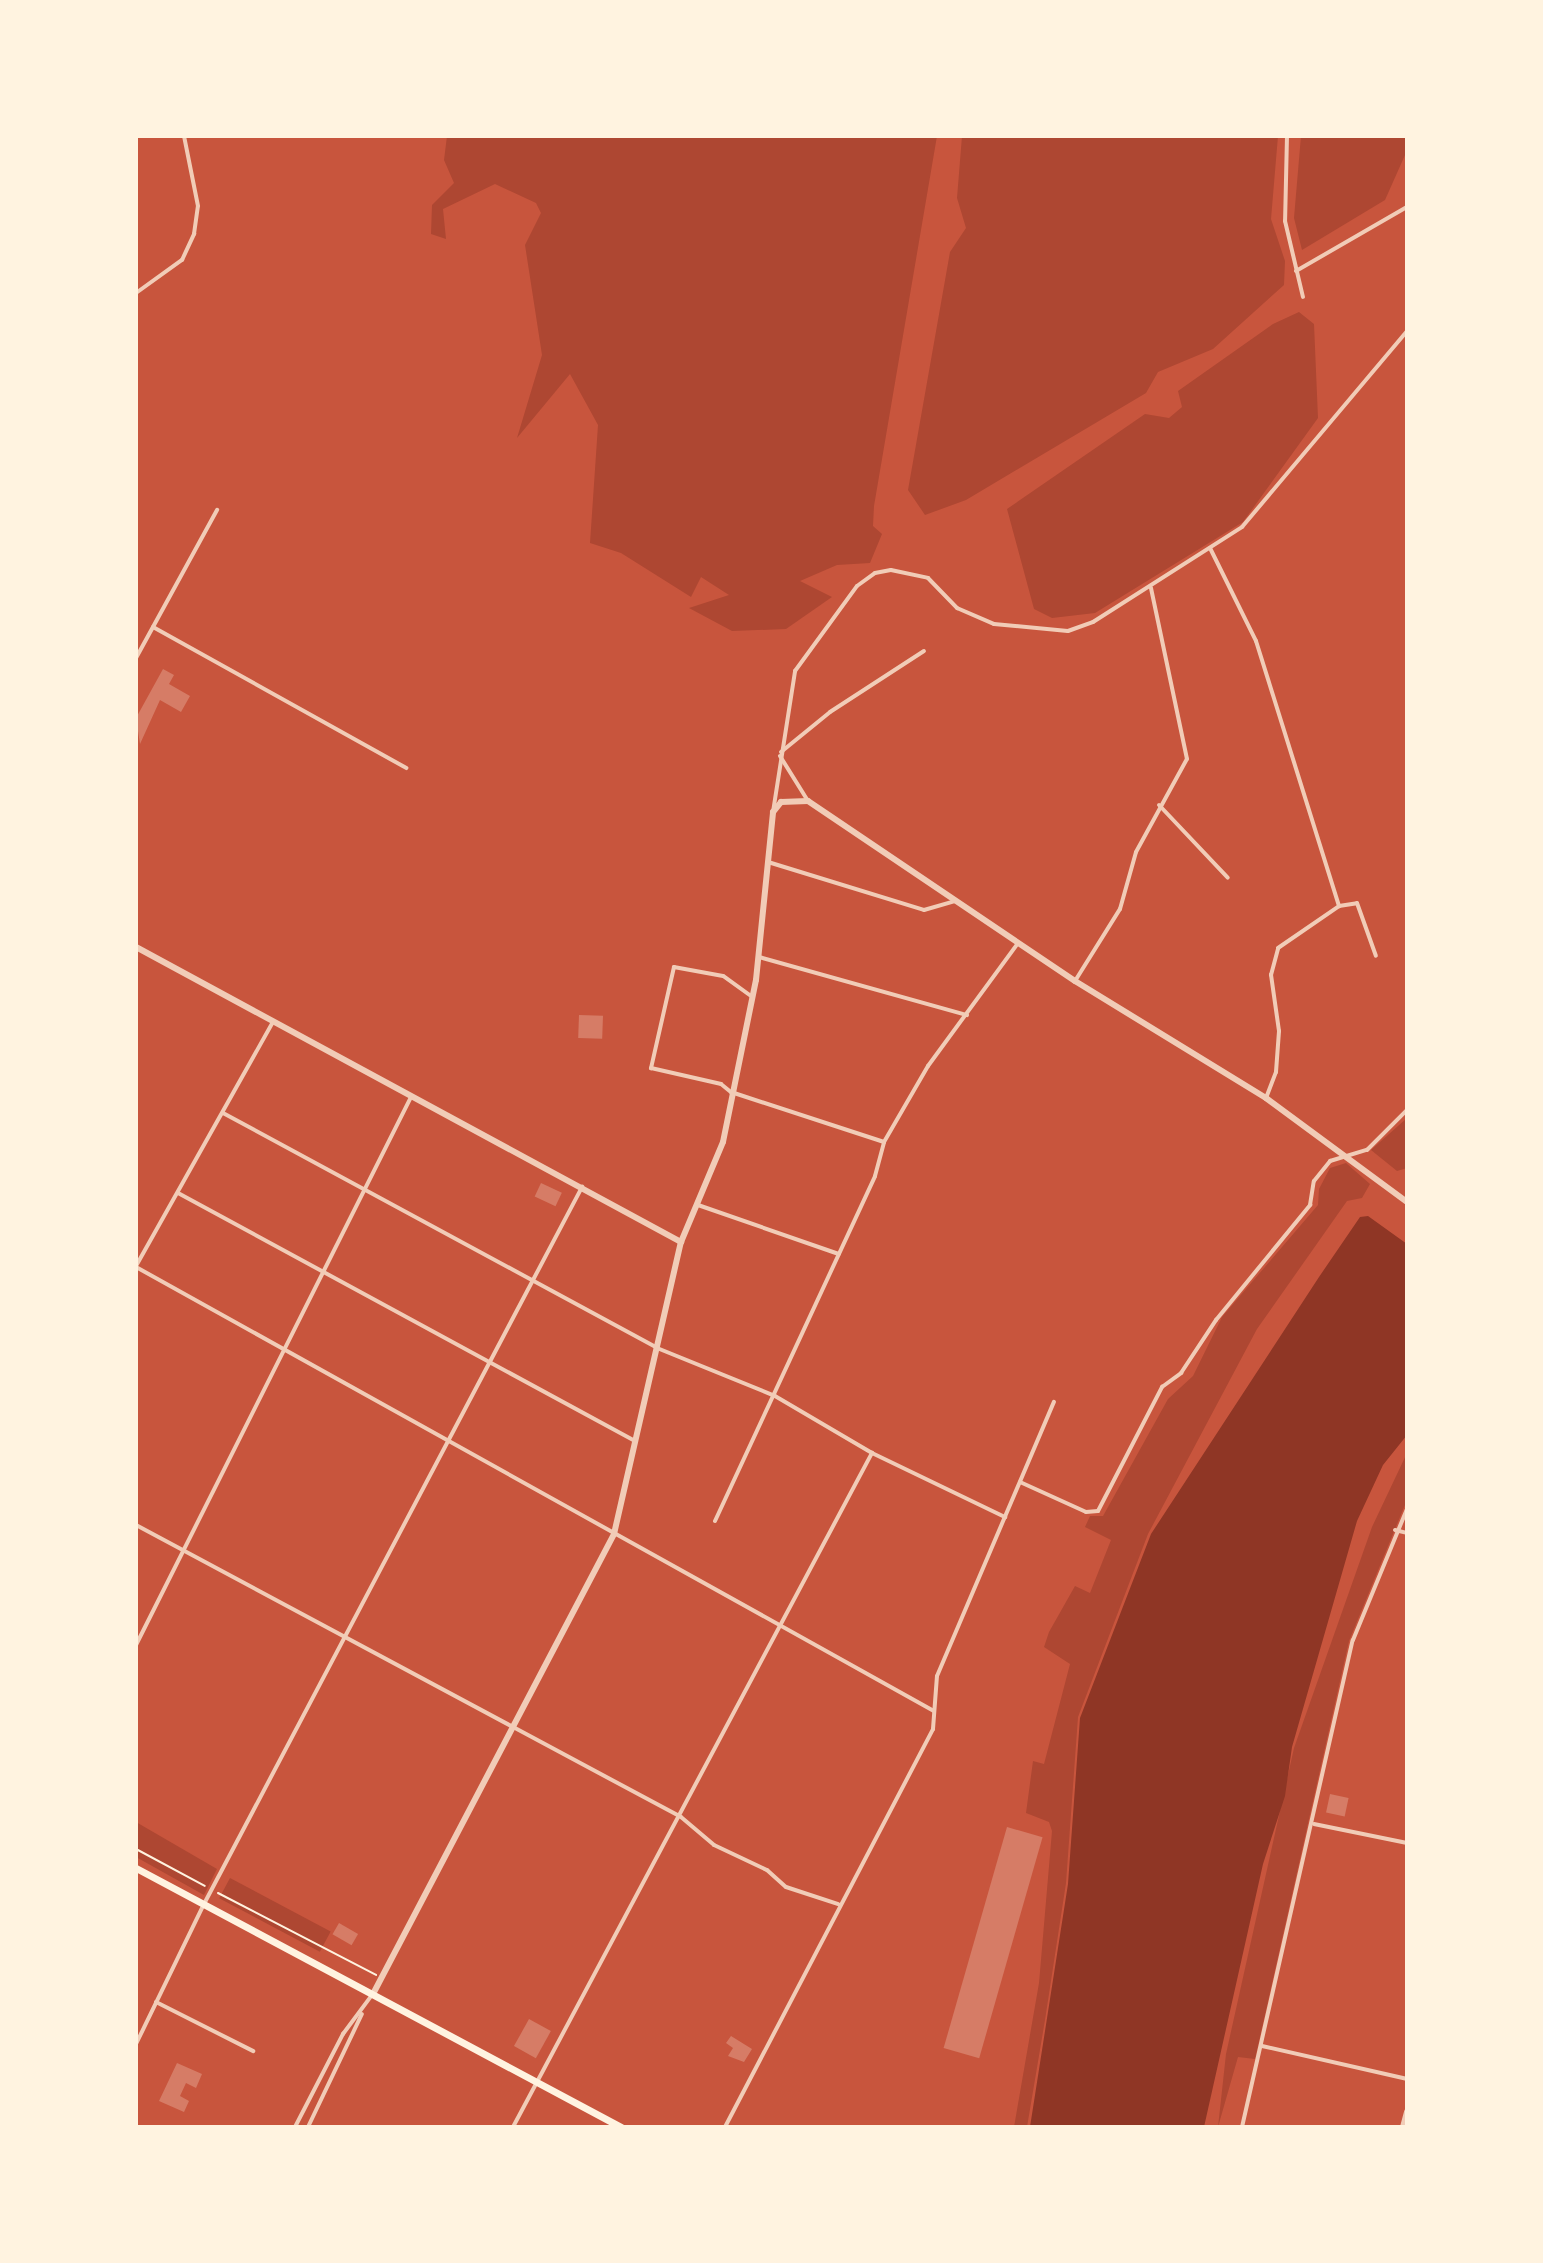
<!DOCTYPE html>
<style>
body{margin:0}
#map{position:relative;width:1543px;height:2263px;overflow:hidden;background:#c8553d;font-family:Helvetica,sans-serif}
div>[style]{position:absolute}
.green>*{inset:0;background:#ae4732;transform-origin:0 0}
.water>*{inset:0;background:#8f3625}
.building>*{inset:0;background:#d67c66;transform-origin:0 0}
.path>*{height:2px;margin:-1px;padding:0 1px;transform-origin:1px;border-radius:1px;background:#fff3e0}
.minor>*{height:4px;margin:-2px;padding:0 2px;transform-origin:2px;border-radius:2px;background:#f1ccb7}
.tertiary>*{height:6px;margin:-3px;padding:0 3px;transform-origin:3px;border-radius:3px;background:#f1ccb7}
.primary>*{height:7px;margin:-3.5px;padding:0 3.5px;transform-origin:3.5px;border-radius:3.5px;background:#fff3e0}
span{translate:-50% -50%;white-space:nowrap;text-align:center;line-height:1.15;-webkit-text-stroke:8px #fff3e0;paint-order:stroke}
.frame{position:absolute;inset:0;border:138px solid #fff3e0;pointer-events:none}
</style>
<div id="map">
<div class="green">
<i style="clip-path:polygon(447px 136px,937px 136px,874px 506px,873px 526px,882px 534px,870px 563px,837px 565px,800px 581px,832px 597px,786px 629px,732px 631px,689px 608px,729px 595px,701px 577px,691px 597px,621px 553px,590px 543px,598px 425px,570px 374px,517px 438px,542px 355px,525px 245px,541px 213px,536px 203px,495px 184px,443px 209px,446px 239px,431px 234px,432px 205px,454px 183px,444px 160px)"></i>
<i style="clip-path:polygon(962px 136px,1278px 136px,1271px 219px,1285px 261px,1284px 285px,1213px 349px,1158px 372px,1146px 393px,966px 500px,925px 515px,908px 490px,950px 252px,966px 228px,957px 198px)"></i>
<i style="clip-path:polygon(1301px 136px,1407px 136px,1405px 155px,1385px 200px,1302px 250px,1294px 218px)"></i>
<i style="clip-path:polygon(1299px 312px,1314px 324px,1318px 418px,1243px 522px,1095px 613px,1052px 618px,1034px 609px,1007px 509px,1145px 414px,1169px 418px,1182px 407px,1178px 391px,1273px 324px)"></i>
<i style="clip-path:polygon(1407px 1118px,1407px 1168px,1397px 1171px,1371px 1150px)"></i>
<i style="clip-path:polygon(1346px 1163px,1370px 1184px,1362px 1198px,1347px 1201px,1257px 1329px,1148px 1534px,1078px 1717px,1066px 1883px,1045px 2020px,1027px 2127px,1014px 2127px,1039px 1983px,1052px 1831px,1049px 1822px,1026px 1813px,1033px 1761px,1044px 1764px,1070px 1664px,1044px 1647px,1049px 1632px,1075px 1586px,1090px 1593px,1111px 1540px,1085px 1527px,1090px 1516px,1103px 1516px,1168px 1399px,1193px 1376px,1222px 1317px,1318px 1205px,1319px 1189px,1330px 1168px)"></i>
<i style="clip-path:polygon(1407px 1453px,1407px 1500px,1349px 1641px,1255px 2059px,1238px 2057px,1218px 2127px,1226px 2054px,1294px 1748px,1372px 1527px)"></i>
<i style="clip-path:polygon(136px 1822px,217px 1869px,204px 1895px,136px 1857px)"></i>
<i style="left:230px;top:1878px;width:114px;height:23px;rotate:28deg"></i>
</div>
<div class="water">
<i style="clip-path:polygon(1368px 1216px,1407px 1244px,1407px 1435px,1383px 1465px,1357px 1521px,1292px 1747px,1285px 1796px,1263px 1864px,1204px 2127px,1030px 2127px,1068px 1884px,1080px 1718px,1151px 1534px,1319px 1277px,1360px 1217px)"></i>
</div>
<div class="building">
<i style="clip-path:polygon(163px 669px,174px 675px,169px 684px,190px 696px,181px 712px,160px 700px,140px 744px,136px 718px)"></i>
<i style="left:579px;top:1015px;width:24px;height:23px;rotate:2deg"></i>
<i style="left:541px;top:1183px;width:23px;height:15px;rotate:25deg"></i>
<i style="left:1330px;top:1794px;width:19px;height:19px;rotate:12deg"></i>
<i style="left:1007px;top:1827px;width:37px;height:230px;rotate:16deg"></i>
<i style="left:339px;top:1923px;width:22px;height:13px;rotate:30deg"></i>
<i style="left:529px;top:2019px;width:25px;height:31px;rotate:29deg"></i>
<i style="clip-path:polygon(731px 2036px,752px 2049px,744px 2062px,728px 2056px,733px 2048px,726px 2043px)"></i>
<i style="clip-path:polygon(177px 2063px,202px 2074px,196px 2088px,186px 2083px,180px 2096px,189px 2101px,184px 2112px,159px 2101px)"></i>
</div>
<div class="path">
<i style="left:136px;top:1849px;width:78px;rotate:28.2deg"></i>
<i style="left:218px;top:1893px;width:178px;rotate:27.4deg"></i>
</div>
<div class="minor">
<i style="left:1287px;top:136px;width:85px;rotate:91.3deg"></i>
<i style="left:1285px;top:221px;width:78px;rotate:76.7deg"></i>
<i style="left:1296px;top:271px;width:128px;rotate:-30deg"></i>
<i style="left:136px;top:293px;width:57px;rotate:-35.7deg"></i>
<i style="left:182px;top:260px;width:29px;rotate:-65deg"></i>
<i style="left:194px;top:234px;width:28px;rotate:-82deg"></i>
<i style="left:198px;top:206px;width:71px;rotate:-101.3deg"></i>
<i style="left:1210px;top:548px;width:104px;rotate:63.7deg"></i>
<i style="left:1256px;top:641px;width:278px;rotate:72.6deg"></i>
<i style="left:1339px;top:906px;width:18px;rotate:-9deg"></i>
<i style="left:1357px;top:903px;width:56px;rotate:70.3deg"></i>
<i style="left:153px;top:627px;width:290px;rotate:29.1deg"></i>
<i style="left:136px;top:658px;width:169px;rotate:-61.3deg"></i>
<i style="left:781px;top:752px;width:63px;rotate:-39.2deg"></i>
<i style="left:830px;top:712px;width:112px;rotate:-33deg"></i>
<i style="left:780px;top:756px;width:53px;rotate:58.1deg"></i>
<i style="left:1159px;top:805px;width:100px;rotate:46.6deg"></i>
<i style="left:773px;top:812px;width:143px;rotate:-81.1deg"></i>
<i style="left:795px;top:671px;width:105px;rotate:-53.9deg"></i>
<i style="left:857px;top:586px;width:22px;rotate:-36deg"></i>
<i style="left:875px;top:573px;width:16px;rotate:-11deg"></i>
<i style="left:891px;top:570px;width:38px;rotate:12deg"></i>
<i style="left:928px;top:578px;width:42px;rotate:46deg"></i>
<i style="left:957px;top:608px;width:40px;rotate:23.4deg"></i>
<i style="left:994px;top:624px;width:74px;rotate:5.4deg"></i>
<i style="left:1068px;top:631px;width:27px;rotate:-20deg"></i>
<i style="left:1093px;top:622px;width:177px;rotate:-32.5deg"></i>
<i style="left:1242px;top:527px;width:256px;rotate:-49.9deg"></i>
<i style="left:768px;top:862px;width:163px;rotate:17.1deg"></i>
<i style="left:924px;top:910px;width:32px;rotate:-16deg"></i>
<i style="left:759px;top:957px;width:216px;rotate:15.6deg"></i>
<i style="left:1075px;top:981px;width:85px;rotate:-58deg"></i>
<i style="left:1120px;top:909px;width:59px;rotate:-74.3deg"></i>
<i style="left:1136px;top:852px;width:106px;rotate:-61.3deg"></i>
<i style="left:1187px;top:759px;width:175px;rotate:-101.9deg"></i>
<i style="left:751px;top:996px;width:34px;rotate:-144deg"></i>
<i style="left:723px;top:976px;width:50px;rotate:-169.6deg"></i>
<i style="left:674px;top:967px;width:104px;rotate:102.8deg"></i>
<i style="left:651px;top:1068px;width:72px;rotate:12.9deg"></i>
<i style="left:721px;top:1084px;width:13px;rotate:39deg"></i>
<i style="left:731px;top:1092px;width:161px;rotate:18.1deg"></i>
<i style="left:1266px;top:1098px;width:28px;rotate:-69deg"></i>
<i style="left:1276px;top:1072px;width:41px;rotate:-85.8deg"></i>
<i style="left:1279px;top:1031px;width:57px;rotate:-98.1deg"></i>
<i style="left:1271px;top:975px;width:28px;rotate:-75deg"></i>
<i style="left:1278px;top:948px;width:74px;rotate:-34.5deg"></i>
<i style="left:223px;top:1113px;width:494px;rotate:28.4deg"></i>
<i style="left:657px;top:1348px;width:127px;rotate:22.1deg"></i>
<i style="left:775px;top:1396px;width:113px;rotate:30.4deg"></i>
<i style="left:872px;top:1453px;width:148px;rotate:25.7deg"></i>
<i style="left:178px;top:1193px;width:520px;rotate:28.49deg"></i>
<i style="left:698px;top:1205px;width:149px;rotate:19.2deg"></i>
<i style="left:136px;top:1266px;width:280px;rotate:-60.7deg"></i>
<i style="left:136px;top:1267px;width:913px;rotate:29.09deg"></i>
<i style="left:1020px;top:1482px;width:72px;rotate:24.4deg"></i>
<i style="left:1086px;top:1512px;width:12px;rotate:-5deg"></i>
<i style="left:1098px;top:1511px;width:140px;rotate:-62.7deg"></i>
<i style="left:1162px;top:1387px;width:24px;rotate:-36deg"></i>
<i style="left:1181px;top:1373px;width:64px;rotate:-56.6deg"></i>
<i style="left:1216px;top:1320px;width:149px;rotate:-50.7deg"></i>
<i style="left:1310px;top:1205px;width:24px;rotate:-81deg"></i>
<i style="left:1314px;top:1181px;width:26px;rotate:-51deg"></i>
<i style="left:1330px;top:1161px;width:39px;rotate:-17deg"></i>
<i style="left:1367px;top:1150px;width:57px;rotate:-45deg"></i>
<i style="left:715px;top:1521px;width:380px;rotate:-65.1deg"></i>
<i style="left:875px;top:1176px;width:35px;rotate:-75deg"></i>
<i style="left:884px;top:1142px;width:88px;rotate:-59.9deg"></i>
<i style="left:928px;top:1066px;width:152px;rotate:-53.8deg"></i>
<i style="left:136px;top:1525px;width:618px;rotate:28.18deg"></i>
<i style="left:681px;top:1817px;width:43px;rotate:40.3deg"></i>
<i style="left:714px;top:1845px;width:59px;rotate:25.3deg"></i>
<i style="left:767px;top:1870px;width:25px;rotate:42deg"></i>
<i style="left:786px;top:1887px;width:55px;rotate:18.1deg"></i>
<i style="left:1395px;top:1530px;width:12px;rotate:14deg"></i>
<i style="left:136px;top:1645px;width:613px;rotate:-63.35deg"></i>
<i style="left:1314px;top:1824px;width:95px;rotate:11.5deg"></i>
<i style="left:156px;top:2002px;width:109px;rotate:26.8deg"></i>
<i style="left:136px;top:2044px;width:156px;rotate:-64.1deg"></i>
<i style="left:204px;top:1904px;width:811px;rotate:-62.2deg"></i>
<i style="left:1262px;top:2046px;width:149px;rotate:12.8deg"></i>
<i style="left:295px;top:2127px;width:105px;rotate:-62.7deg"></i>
<i style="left:343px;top:2034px;width:49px;rotate:-53.4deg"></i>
<i style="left:308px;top:2127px;width:125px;rotate:-64.5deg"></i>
<i style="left:513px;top:2127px;width:764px;rotate:-61.96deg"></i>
<i style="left:725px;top:2127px;width:449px;rotate:-62.4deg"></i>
<i style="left:933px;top:1729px;width:53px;rotate:-85.7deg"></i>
<i style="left:937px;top:1676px;width:298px;rotate:-66.9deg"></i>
<i style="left:1242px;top:2127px;width:499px;rotate:-77.2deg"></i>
<i style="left:1353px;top:1640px;width:142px;rotate:-67.6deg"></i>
</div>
<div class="tertiary">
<i style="left:136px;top:947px;width:620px;rotate:28.43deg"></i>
<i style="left:373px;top:1994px;width:519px;rotate:-62.35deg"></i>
<i style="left:614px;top:1534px;width:300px;rotate:-77.1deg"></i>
<i style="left:681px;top:1242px;width:108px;rotate:-67.2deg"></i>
<i style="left:723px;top:1142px;width:165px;rotate:-78.5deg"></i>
<i style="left:756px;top:980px;width:169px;rotate:-84.2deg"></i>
<i style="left:773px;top:812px;width:13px;rotate:-51deg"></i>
<i style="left:781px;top:802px;width:27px;rotate:-2deg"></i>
<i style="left:808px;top:801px;width:322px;rotate:34deg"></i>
<i style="left:1075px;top:981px;width:224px;rotate:31.5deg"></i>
<i style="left:1266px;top:1098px;width:175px;rotate:36.4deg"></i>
<i style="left:1403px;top:2127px;width:16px;rotate:-75deg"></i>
</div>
<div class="primary">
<i style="left:136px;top:1868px;width:550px;rotate:28.1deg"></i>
</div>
<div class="frame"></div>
</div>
